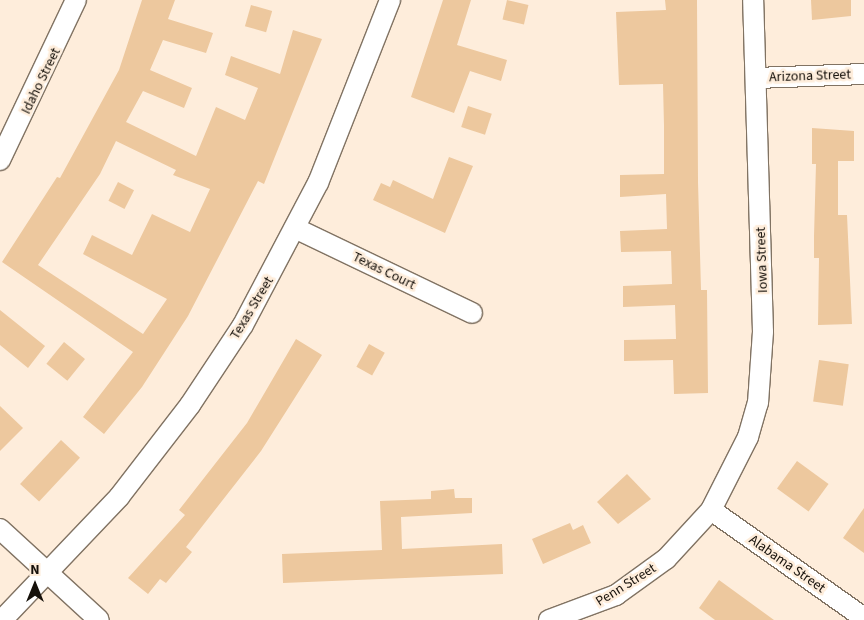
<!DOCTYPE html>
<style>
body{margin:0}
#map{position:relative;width:864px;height:620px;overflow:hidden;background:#feeddb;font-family:"Source Sans 3",sans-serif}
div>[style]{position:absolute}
.building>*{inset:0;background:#edc89e;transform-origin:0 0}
.roads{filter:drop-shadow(1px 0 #817363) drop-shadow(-1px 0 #817363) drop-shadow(0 1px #817363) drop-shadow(0 -1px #817363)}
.street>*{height:20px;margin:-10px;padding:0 10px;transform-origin:10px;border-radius:10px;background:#fff}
span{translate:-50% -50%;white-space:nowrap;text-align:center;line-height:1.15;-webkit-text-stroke:5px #feeddb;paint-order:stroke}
.street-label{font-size:14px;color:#16110b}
.north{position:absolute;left:10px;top:560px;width:50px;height:50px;-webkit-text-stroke:4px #feeddb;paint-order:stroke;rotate:0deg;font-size:14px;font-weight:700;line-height:20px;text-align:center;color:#16110b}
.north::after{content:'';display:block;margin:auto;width:18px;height:22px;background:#16110b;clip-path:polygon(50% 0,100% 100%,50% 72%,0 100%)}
</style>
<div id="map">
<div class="building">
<i style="clip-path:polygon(evenodd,142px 0,175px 0,168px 19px,213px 33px,206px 53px,163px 40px,150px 70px,192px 88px,184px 108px,143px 91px,126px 122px,196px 156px,216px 107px,245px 120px,258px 88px,225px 75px,231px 56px,280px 74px,293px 30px,322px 39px,264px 184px,258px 181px,188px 316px,142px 387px,104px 434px,83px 417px,133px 352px,2px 262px,57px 177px,60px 178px,119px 70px,142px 0,116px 141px,176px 170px,173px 175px,210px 189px,190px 232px,152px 214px,132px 255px,92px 235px,83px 254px,167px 299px,143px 334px,38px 265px,100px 174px,116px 141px)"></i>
<i style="clip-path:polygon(443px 0,471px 0,457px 45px,507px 60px,501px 81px,470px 71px,454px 113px,411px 97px)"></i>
<i style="left:507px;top:0;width:22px;height:20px;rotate:13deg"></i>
<i style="clip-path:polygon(665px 0,697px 0,698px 182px,701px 290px,707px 290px,708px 393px,674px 394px,673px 360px,624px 361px,624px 340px,676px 339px,675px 305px,623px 307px,623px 286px,672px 284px,671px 251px,621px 252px,620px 231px,667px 229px,666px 194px,620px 197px,620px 175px,664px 174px,664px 126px,663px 84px,619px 85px,616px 12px,666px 10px)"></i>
<i style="clip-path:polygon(811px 0,851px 0,851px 16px,812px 20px)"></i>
<i style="left:251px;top:5px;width:22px;height:22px;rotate:16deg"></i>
<i style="left:468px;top:106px;width:25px;height:22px;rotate:18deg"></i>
<i style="clip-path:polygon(812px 128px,854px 131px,854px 161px,838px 161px,838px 215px,847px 215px,852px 324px,818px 325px,819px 258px,814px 258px,814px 236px,816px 164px,812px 164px)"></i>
<i style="clip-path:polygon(449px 157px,473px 166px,445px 233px,373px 200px,381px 183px,390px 187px,393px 180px,433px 199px)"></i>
<i style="left:118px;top:182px;width:18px;height:21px;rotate:27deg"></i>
<i style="clip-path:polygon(0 310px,45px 346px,28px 368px,0 345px)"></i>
<i style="clip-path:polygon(296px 339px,322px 355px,261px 451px,186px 547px,192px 552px,166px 583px,160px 579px,148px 594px,128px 578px,185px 515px,179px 510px,247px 423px)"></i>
<i style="left:64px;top:342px;width:27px;height:28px;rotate:39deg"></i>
<i style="left:369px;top:344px;width:18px;height:26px;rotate:29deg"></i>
<i style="left:819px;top:360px;width:30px;height:42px;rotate:8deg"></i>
<i style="clip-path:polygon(0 406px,23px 428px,0 451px)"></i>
<i style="left:61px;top:440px;width:26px;height:60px;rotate:43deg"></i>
<i style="left:797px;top:461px;width:39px;height:34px;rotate:36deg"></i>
<i style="clip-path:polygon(627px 474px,651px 499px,618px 524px,597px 502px)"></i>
<i style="clip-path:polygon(454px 489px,455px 498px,472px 498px,472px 513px,401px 517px,402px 549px,502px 544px,503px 574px,283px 583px,282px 554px,382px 550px,380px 501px,431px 499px,431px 491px)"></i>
<i style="clip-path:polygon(864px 508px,864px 553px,843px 538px)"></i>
<i style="clip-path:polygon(570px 523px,573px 530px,583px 525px,591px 543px,543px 564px,532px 539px)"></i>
<i style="clip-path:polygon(719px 580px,774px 620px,715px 620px,699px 608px)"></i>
</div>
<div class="roads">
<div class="street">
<i style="left:756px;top:78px;width:108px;rotate:-2.1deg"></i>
<i style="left:0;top:160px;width:177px;rotate:-64.6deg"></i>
<i style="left:297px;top:229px;width:194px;rotate:25.6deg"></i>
<i style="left:711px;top:510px;width:187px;rotate:35.2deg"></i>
<i style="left:0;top:529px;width:134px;rotate:42.6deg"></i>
<i style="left:2px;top:620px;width:170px;rotate:-46.4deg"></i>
<i style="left:119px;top:497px;width:116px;rotate:-52.3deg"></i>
<i style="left:190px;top:405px;width:96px;rotate:-56.5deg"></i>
<i style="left:243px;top:325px;width:161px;rotate:-62.2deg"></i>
<i style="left:318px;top:183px;width:197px;rotate:-68.5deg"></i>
<i style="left:549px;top:620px;width:72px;rotate:-20.5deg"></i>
<i style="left:616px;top:595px;width:62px;rotate:-35.8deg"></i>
<i style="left:666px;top:559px;width:67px;rotate:-47.4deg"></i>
<i style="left:711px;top:510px;width:82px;rotate:-63.1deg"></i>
<i style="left:748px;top:437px;width:35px;rotate:-74deg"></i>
<i style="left:758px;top:403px;width:71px;rotate:-86deg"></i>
<i style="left:763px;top:332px;width:332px;rotate:-91.7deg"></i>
</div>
</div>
<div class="street-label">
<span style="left:810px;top:76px;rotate:-2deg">Arizona Street</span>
<span style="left:41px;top:81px;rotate:-64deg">Idaho Street</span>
<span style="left:762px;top:260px;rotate:-92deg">Iowa Street</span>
<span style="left:384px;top:271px;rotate:26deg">Texas Court</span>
<span style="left:252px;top:308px;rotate:-59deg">Texas Street</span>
<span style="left:787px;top:564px;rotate:35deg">Alabama Street</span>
<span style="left:626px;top:585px;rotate:-32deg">Penn Street</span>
</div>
<div class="north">N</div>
</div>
